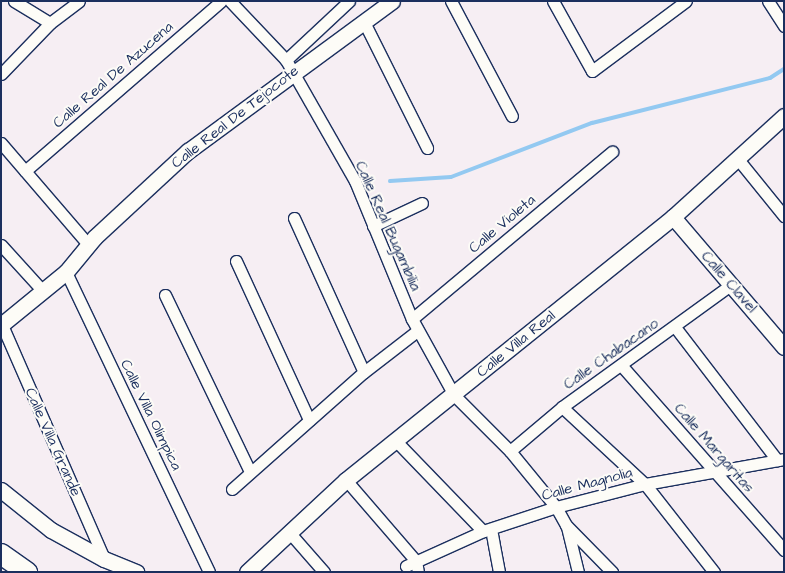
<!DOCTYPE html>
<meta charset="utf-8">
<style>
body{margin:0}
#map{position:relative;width:785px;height:573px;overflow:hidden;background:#f6eef3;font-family:"Architects Daughter",sans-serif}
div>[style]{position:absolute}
.stream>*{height:4px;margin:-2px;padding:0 2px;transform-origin:2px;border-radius:2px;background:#93c9f1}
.roads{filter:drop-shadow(1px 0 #1b2f5e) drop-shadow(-1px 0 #1b2f5e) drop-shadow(0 1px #1b2f5e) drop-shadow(0 -1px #1b2f5e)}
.street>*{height:11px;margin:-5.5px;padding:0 5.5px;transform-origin:5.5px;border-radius:5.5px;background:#fdfcf7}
.secondary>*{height:15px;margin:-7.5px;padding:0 7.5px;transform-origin:7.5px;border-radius:7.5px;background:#fdfcf7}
.highway>*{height:20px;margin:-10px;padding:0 10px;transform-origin:10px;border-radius:10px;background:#fdfcf7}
span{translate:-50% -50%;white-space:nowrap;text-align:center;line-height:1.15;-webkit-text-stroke:4px #fdfcf7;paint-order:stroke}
.street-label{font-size:15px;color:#1b2f5e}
.frame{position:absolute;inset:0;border:2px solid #1b2f5e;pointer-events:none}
</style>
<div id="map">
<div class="stream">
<i style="left:390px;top:181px;width:61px;rotate:-3.8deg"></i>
<i style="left:451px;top:177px;width:151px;rotate:-21deg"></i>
<i style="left:592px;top:123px;width:184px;rotate:-14.2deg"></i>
<i style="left:770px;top:78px;width:17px;rotate:-33deg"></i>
</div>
<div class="roads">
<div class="street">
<i style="left:14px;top:1px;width:42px;rotate:31.4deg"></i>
<i style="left:230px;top:1px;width:81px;rotate:46.5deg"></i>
<i style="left:286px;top:60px;width:139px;rotate:60.3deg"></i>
<i style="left:355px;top:181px;width:149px;rotate:67.6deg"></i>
<i style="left:412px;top:319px;width:87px;rotate:61.1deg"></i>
<i style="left:454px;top:395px;width:79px;rotate:45deg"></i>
<i style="left:510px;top:451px;width:72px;rotate:50.6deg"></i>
<i style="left:556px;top:507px;width:21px;rotate:61deg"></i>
<i style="left:566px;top:525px;width:66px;rotate:45.6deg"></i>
<i style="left:451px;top:1px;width:130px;rotate:62.1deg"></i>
<i style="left:553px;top:1px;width:80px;rotate:60.9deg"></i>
<i style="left:592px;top:71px;width:117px;rotate:-36.7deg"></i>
<i style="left:768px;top:1px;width:30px;rotate:57deg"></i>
<i style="left:364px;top:22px;width:141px;rotate:63.4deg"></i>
<i style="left:286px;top:60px;width:86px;rotate:-43.1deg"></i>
<i style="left:1px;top:74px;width:71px;rotate:-46.1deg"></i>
<i style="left:50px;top:23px;width:36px;rotate:-37deg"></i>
<i style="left:1px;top:143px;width:133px;rotate:49.3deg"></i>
<i style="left:737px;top:158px;width:75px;rotate:51deg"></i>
<i style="left:25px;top:171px;width:259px;rotate:-40.9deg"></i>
<i style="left:294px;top:218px;width:169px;rotate:65.6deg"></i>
<i style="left:373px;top:226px;width:54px;rotate:-25.1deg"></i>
<i style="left:1px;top:245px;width:61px;rotate:47.7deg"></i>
<i style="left:236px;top:261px;width:175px;rotate:65.3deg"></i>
<i style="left:66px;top:272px;width:332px;rotate:64.5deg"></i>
<i style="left:165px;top:295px;width:196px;rotate:64.3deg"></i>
<i style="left:412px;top:319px;width:261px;rotate:-39.9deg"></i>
<i style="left:2px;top:325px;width:255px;rotate:66.4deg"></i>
<i style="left:675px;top:327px;width:168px;rotate:52.5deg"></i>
<i style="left:621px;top:365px;width:247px;rotate:48.6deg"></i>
<i style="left:562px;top:407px;width:113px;rotate:42.9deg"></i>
<i style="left:645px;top:484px;width:112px;rotate:51.9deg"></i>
<i style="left:395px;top:440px;width:127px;rotate:46deg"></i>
<i style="left:510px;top:451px;width:68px;rotate:-40.2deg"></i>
<i style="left:562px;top:407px;width:210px;rotate:-35.9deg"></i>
<i style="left:346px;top:480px;width:107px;rotate:49.2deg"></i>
<i style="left:416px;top:561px;width:11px;rotate:80deg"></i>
<i style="left:232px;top:489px;width:176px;rotate:-41.6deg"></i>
<i style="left:364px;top:372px;width:67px;rotate:-37.7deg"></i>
<i style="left:567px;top:527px;width:46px;rotate:76.3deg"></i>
<i style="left:491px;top:529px;width:44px;rotate:79.5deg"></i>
<i style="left:289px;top:532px;width:53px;rotate:48.8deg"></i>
<i style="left:406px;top:566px;width:85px;rotate:-24.4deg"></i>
<i style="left:483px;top:531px;width:77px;rotate:-18.2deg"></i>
<i style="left:556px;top:507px;width:92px;rotate:-14.5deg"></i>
<i style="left:645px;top:484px;width:141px;rotate:-10.2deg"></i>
</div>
<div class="secondary">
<i style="left:673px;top:217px;width:171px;rotate:49.5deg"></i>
<i style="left:1px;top:325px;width:84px;rotate:-39.2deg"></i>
<i style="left:66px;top:272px;width:45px;rotate:-50.4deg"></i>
<i style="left:95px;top:237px;width:127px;rotate:-42.8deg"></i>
<i style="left:188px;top:151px;width:253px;rotate:-36.3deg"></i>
<i style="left:1px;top:490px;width:64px;rotate:38.7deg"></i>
<i style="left:51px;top:530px;width:60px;rotate:28.7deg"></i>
<i style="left:104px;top:559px;width:35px;rotate:22deg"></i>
<i style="left:247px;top:572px;width:135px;rotate:-42.9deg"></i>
<i style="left:346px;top:480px;width:420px;rotate:-38.8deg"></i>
<i style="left:673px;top:217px;width:150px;rotate:-42.3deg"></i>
</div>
<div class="highway">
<i style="left:1px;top:554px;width:32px;rotate:35deg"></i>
</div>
</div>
<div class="street-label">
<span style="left:113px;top:75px;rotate:-41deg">Calle Real De Azucena</span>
<span style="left:235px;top:117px;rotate:-38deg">Calle Real De Tejocote</span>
<span style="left:502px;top:224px;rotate:-40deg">Calle Violeta</span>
<span style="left:388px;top:226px;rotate:66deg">Calle Real Bugambilia</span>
<span style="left:729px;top:282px;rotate:49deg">Calle Clavel</span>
<span style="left:516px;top:344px;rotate:-39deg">Calle Villa Real</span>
<span style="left:611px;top:354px;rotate:-35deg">Calle Chabacano</span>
<span style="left:151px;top:415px;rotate:64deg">Calle Villa Olímpica</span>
<span style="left:53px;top:442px;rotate:66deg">Calle Villa Grande</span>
<span style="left:714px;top:448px;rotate:49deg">Calle Margaritas</span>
<span style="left:587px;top:484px;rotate:-15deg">Calle Magnolia</span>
</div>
<div class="frame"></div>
</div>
